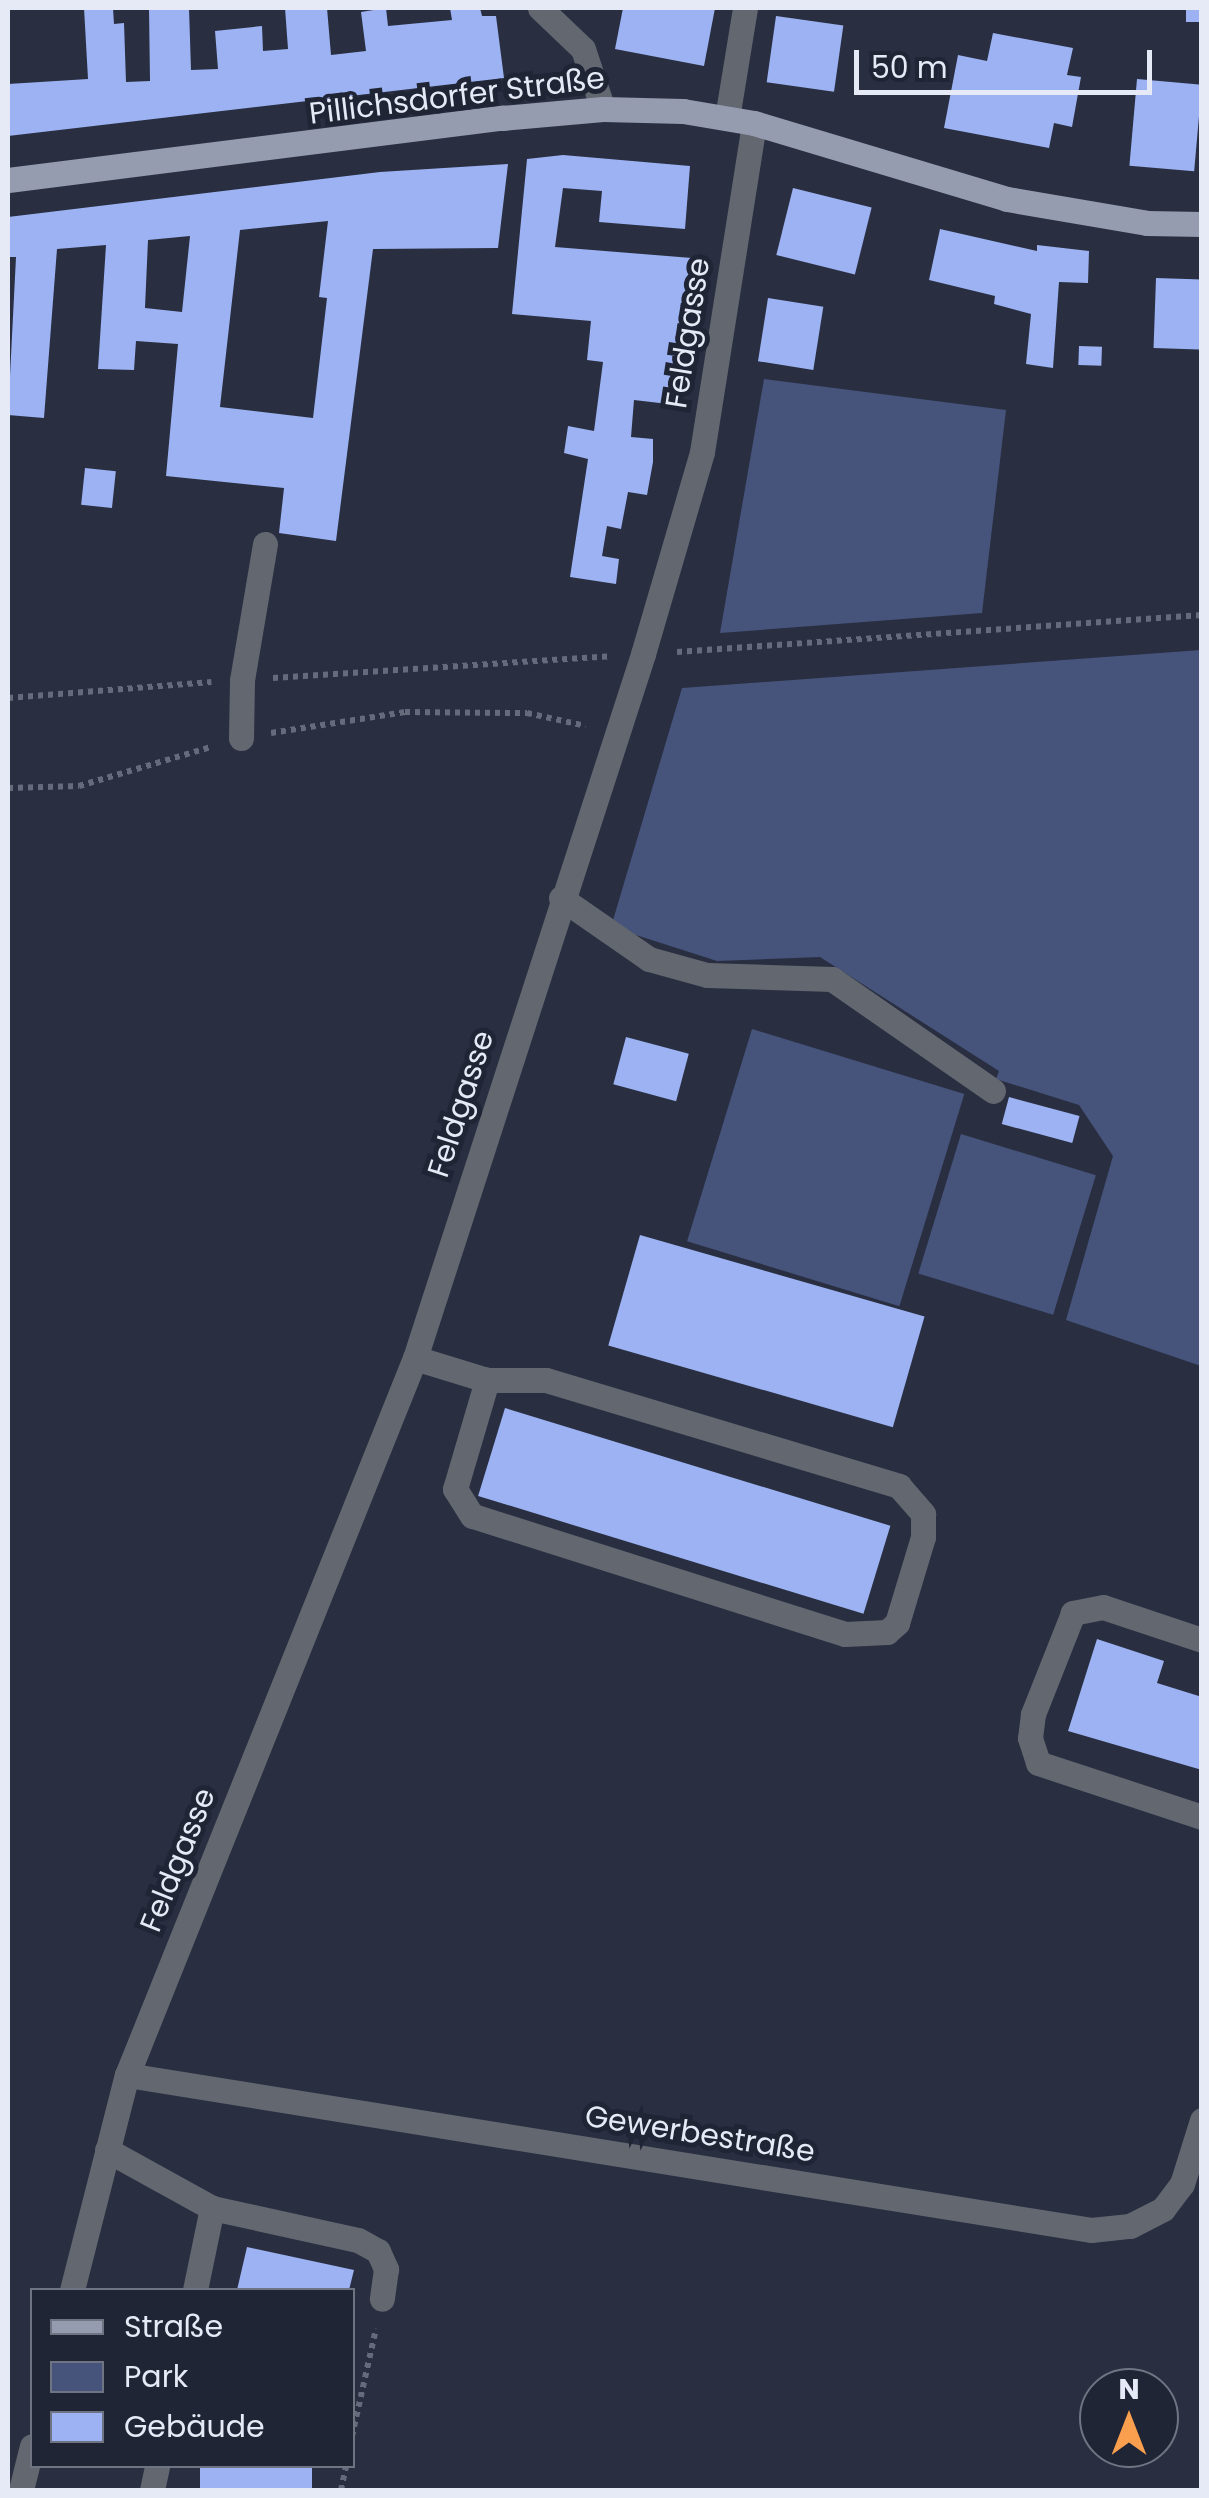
<!DOCTYPE html>
<meta charset="utf-8">
<style>
body{margin:0}
#map{position:relative;width:1209px;height:2498px;overflow:hidden;background:#292f41;font-family:Poppins,sans-serif}
div>[style]{position:absolute}
.green>*{inset:0;background:#46537b;transform-origin:0 0}
.building>*{inset:0;background:#9cb2f2;transform-origin:0 0}
.path>*{height:6px;margin-top:-3px;transform-origin:0;background:repeating-linear-gradient(90deg,#666b7b 0 5px,transparent 0 10px)}
.minor>*{height:25px;margin:-12.5px;padding:0 12.5px;transform-origin:12.5px;border-radius:12.5px;background:#636770}
.major>*{height:25px;margin:-12.5px;padding:0 12.5px;transform-origin:12.5px;border-radius:12.5px;background:#969caf}
span{translate:-50% -50%;white-space:nowrap;text-align:center;line-height:1.15;-webkit-text-stroke:10px #202536;paint-order:stroke}
.street-label{font-size:30px;color:#e6eaf6}
.frame{position:absolute;inset:0;border:10px solid #e6eaf6;pointer-events:none}
.legend{position:absolute;left:30px;top:2288px;width:325px;height:180px;box-sizing:border-box;background:#202536;border:2px solid #6f7483;margin:0;padding:12px 18px;list-style:none;font-size:30px;color:#e6eaf6}
.legend li{display:flex;align-items:center;gap:20px;height:50px}
.legend b{width:50px;border:2px solid #6f7483}
.north{position:absolute;left:1079px;top:2368px;width:100px;height:100px;box-sizing:border-box;background:#202536;border:2px solid #6f7483;border-radius:50%;rotate:0deg;font-size:28px;font-weight:700;line-height:40px;text-align:center;color:#e6eaf6}
.north::after{content:'';display:block;margin:auto;width:35px;height:45px;background:#fa9f4e;clip-path:polygon(50% 0,100% 100%,50% 72%,0 100%)}
.scale{position:absolute;left:854px;top:50px;width:298px;height:45px;box-sizing:border-box;border:5px solid #e6eaf6;border-top:0;padding-left:12px;font-size:30px;line-height:35px;white-space:nowrap;color:#e6eaf6;-webkit-text-stroke:8px #202536;paint-order:stroke}
</style>
<div id="map">
<div class="green">
<i style="clip-path:polygon(764px 379px,1006px 410px,982px 613px,720px 633px)"></i>
<i style="clip-path:polygon(1201px 650px,1201px 1366px,1066px 1320px,1113px 1156px,1079px 1105px,996px 1079px,999px 1071px,820px 957px,717px 961px,611px 927px,682px 688px)"></i>
<i style="left:752px;top:1029px;width:222px;height:222px;rotate:17deg"></i>
<i style="left:961px;top:1134px;width:141px;height:146px;rotate:17deg"></i>
</div>
<div class="building">
<i style="clip-path:polygon(84px 8px,113px 8px,114px 24px,124px 23px,126px 82px,150px 81px,149px 9px,159px 8px,189px 8px,191px 70px,218px 69px,215px 31px,262px 26px,263px 51px,288px 49px,285px 8px,327px 8px,331px 55px,366px 51px,361px 12px,386px 8px,388px 26px,452px 20px,450px 8px,480px 8px,482px 16px,496px 16px,504px 78px,8px 136px,8px 84px,88px 79px)"></i>
<i style="clip-path:polygon(623px 8px,715px 8px,704px 66px,615px 49px)"></i>
<i style="left:1186px;top:8px;width:16px;height:14px"></i>
<i style="left:776px;top:16px;width:68px;height:67px;rotate:8deg"></i>
<i style="clip-path:polygon(993px 33px,1073px 48px,1067px 75px,1081px 77px,1072px 127px,1054px 123px,1049px 148px,944px 128px,958px 55px,987px 61px)"></i>
<i style="left:1137px;top:79px;width:65px;height:87px;rotate:5deg"></i>
<i style="clip-path:polygon(563px 155px,690px 166px,685px 229px,599px 222px,602px 191px,563px 188px,555px 247px,692px 258px,668px 404px,634px 400px,631px 437px,653px 439px,653px 462px,647px 495px,628px 492px,621px 529px,607px 526px,602px 556px,619px 559px,616px 584px,570px 577px,588px 459px,564px 453px,568px 426px,594px 431px,603px 362px,587px 360px,591px 321px,512px 314px,527px 159px)"></i>
<i style="clip-path:polygon(evenodd,508px 164px,498px 248px,373px 249px,336px 541px,279px 533px,284px 488px,166px 476px,178px 344px,136px 341px,134px 370px,98px 369px,106px 245px,57px 249px,44px 418px,8px 415px,16px 257px,8px 257px,8px 217px,380px 172px,508px 164px,328px 221px,319px 297px,327px 298px,313px 418px,220px 407px,240px 230px,328px 221px,508px 164px,190px 236px,182px 312px,145px 308px,148px 240px,190px 236px)"></i>
<i style="left:793px;top:188px;width:81px;height:69px;rotate:14deg"></i>
<i style="clip-path:polygon(940px 229px,1037px 251px,1037px 245px,1089px 251px,1088px 283px,1059px 282px,1053px 368px,1026px 364px,1031px 314px,994px 304px,995px 296px,929px 280px)"></i>
<i style="left:1156px;top:278px;width:46px;height:70px;rotate:2deg"></i>
<i style="left:768px;top:298px;width:56px;height:64px;rotate:9deg"></i>
<i style="left:1079px;top:346px;width:23px;height:19px;rotate:2deg"></i>
<i style="left:85px;top:468px;width:31px;height:37px;rotate:6deg"></i>
<i style="left:626px;top:1037px;width:65px;height:49px;rotate:15deg"></i>
<i style="left:1009px;top:1097px;width:73px;height:28px;rotate:15deg"></i>
<i style="left:640px;top:1235px;width:296px;height:115px;rotate:16deg"></i>
<i style="left:505px;top:1408px;width:403px;height:92px;rotate:17deg"></i>
<i style="clip-path:polygon(1097px 1639px,1164px 1661px,1157px 1683px,1202px 1697px,1202px 1770px,1068px 1731px)"></i>
<i style="clip-path:polygon(247px 2247px,354px 2270px,349px 2290px,237px 2290px)"></i>
<i style="left:200px;top:2466px;width:112px;height:25px"></i>
</div>
<div class="path">
<i style="left:677px;top:652px;width:526px;rotate:-4.03deg"></i>
<i style="left:273px;top:678px;width:338px;rotate:-3.7deg"></i>
<i style="left:8px;top:698px;width:204px;rotate:-4.5deg"></i>
<i style="left:271px;top:733px;width:136px;rotate:-8.9deg"></i>
<i style="left:405px;top:712px;width:122px;rotate:0.5deg"></i>
<i style="left:527px;top:713px;width:60px;rotate:12.4deg"></i>
<i style="left:8px;top:788px;width:71px;rotate:-1.6deg"></i>
<i style="left:79px;top:786px;width:138px;rotate:-16.5deg"></i>
<i style="left:352px;top:2436px;width:110px;rotate:-77.4deg"></i>
<i style="left:341px;top:2490px;width:25px;rotate:-78deg"></i>
</div>
<div class="minor">
<i style="left:540px;top:8px;width:59px;rotate:43.6deg"></i>
<i style="left:583px;top:49px;width:63px;rotate:71.6deg"></i>
<i style="left:727px;top:118px;width:111px;rotate:-80.7deg"></i>
<i style="left:241px;top:738px;width:58px;rotate:-89deg"></i>
<i style="left:242px;top:680px;width:138px;rotate:-80.4deg"></i>
<i style="left:561px;top:898px;width:107px;rotate:34.7deg"></i>
<i style="left:649px;top:959px;width:60px;rotate:15.4deg"></i>
<i style="left:707px;top:975px;width:125px;rotate:1.8deg"></i>
<i style="left:832px;top:979px;width:196px;rotate:34.8deg"></i>
<i style="left:415px;top:1358px;width:75px;rotate:17deg"></i>
<i style="left:487px;top:1380px;width:59px"></i>
<i style="left:546px;top:1380px;width:369px;rotate:16.7deg"></i>
<i style="left:899px;top:1486px;width:37px;rotate:49deg"></i>
<i style="left:923px;top:1514px;width:23px;rotate:90deg"></i>
<i style="left:923px;top:1537px;width:90px;rotate:106.8deg"></i>
<i style="left:897px;top:1623px;width:13px;rotate:138deg"></i>
<i style="left:887px;top:1632px;width:42px;rotate:177.3deg"></i>
<i style="left:845px;top:1634px;width:391px;rotate:-162.4deg"></i>
<i style="left:472px;top:1516px;width:32px;rotate:-122deg"></i>
<i style="left:455px;top:1489px;width:114px;rotate:-73.6deg"></i>
<i style="left:1202px;top:1640px;width:104px;rotate:-161.6deg"></i>
<i style="left:1103px;top:1607px;width:31px;rotate:169deg"></i>
<i style="left:1073px;top:1613px;width:109px;rotate:111.6deg"></i>
<i style="left:1033px;top:1714px;width:24px;rotate:97deg"></i>
<i style="left:1030px;top:1738px;width:26px;rotate:72deg"></i>
<i style="left:1038px;top:1763px;width:173px;rotate:18.2deg"></i>
<i style="left:127px;top:2075px;width:976px;rotate:9.13deg"></i>
<i style="left:1091px;top:2230px;width:39px;rotate:-6deg"></i>
<i style="left:1130px;top:2226px;width:37px;rotate:-27deg"></i>
<i style="left:1163px;top:2209px;width:31px;rotate:-53deg"></i>
<i style="left:1182px;top:2184px;width:67px;rotate:-72.6deg"></i>
<i style="left:107px;top:2150px;width:120px;rotate:28.9deg"></i>
<i style="left:212px;top:2208px;width:149px;rotate:12.4deg"></i>
<i style="left:358px;top:2240px;width:23px;rotate:29deg"></i>
<i style="left:378px;top:2251px;width:20px;rotate:66deg"></i>
<i style="left:386px;top:2269px;width:30px;rotate:98deg"></i>
<i style="left:72px;top:2290px;width:222px;rotate:-75.7deg"></i>
<i style="left:127px;top:2075px;width:773px;rotate:-68.12deg"></i>
<i style="left:415px;top:1358px;width:740px;rotate:-72.05deg"></i>
<i style="left:643px;top:654px;width:210px;rotate:-73.7deg"></i>
<i style="left:702px;top:452px;width:333px;rotate:-81deg"></i>
<i style="left:195px;top:2290px;width:84px;rotate:-78.3deg"></i>
<i style="left:21px;top:2490px;width:45px;rotate:-76deg"></i>
<i style="left:152px;top:2490px;width:25px;rotate:-78deg"></i>
</div>
<div class="major">
<i style="left:8px;top:180px;width:498px;rotate:-7.2deg"></i>
<i style="left:502px;top:118px;width:101px;rotate:-5.1deg"></i>
<i style="left:603px;top:109px;width:80px;rotate:1.4deg"></i>
<i style="left:683px;top:111px;width:72px;rotate:9.6deg"></i>
<i style="left:754px;top:123px;width:264px;rotate:16.7deg"></i>
<i style="left:1007px;top:199px;width:142px;rotate:9.7deg"></i>
<i style="left:1147px;top:223px;width:55px;rotate:1deg"></i>
</div>
<div class="street-label">
<span style="left:457px;top:96px;rotate:-7deg">Pillichsdorfer Straße</span>
<span style="left:688px;top:333px;rotate:-81deg">Feldgasse</span>
<span style="left:461px;top:1104px;rotate:-72deg">Feldgasse</span>
<span style="left:178px;top:1860px;rotate:-68deg">Feldgasse</span>
<span style="left:700px;top:2134px;rotate:9deg">Gewerbestraße</span>
</div>
<div class="frame"></div>
<ul class="legend">
<li><b style="height:12px;background:#969caf"></b>Straße</li>
<li><b style="height:28px;background:#46537b"></b>Park</li>
<li><b style="height:28px;background:#9cb2f2"></b>Gebäude</li>
</ul>
<div class="north">N</div>
<div class="scale">50 m</div>
</div>
